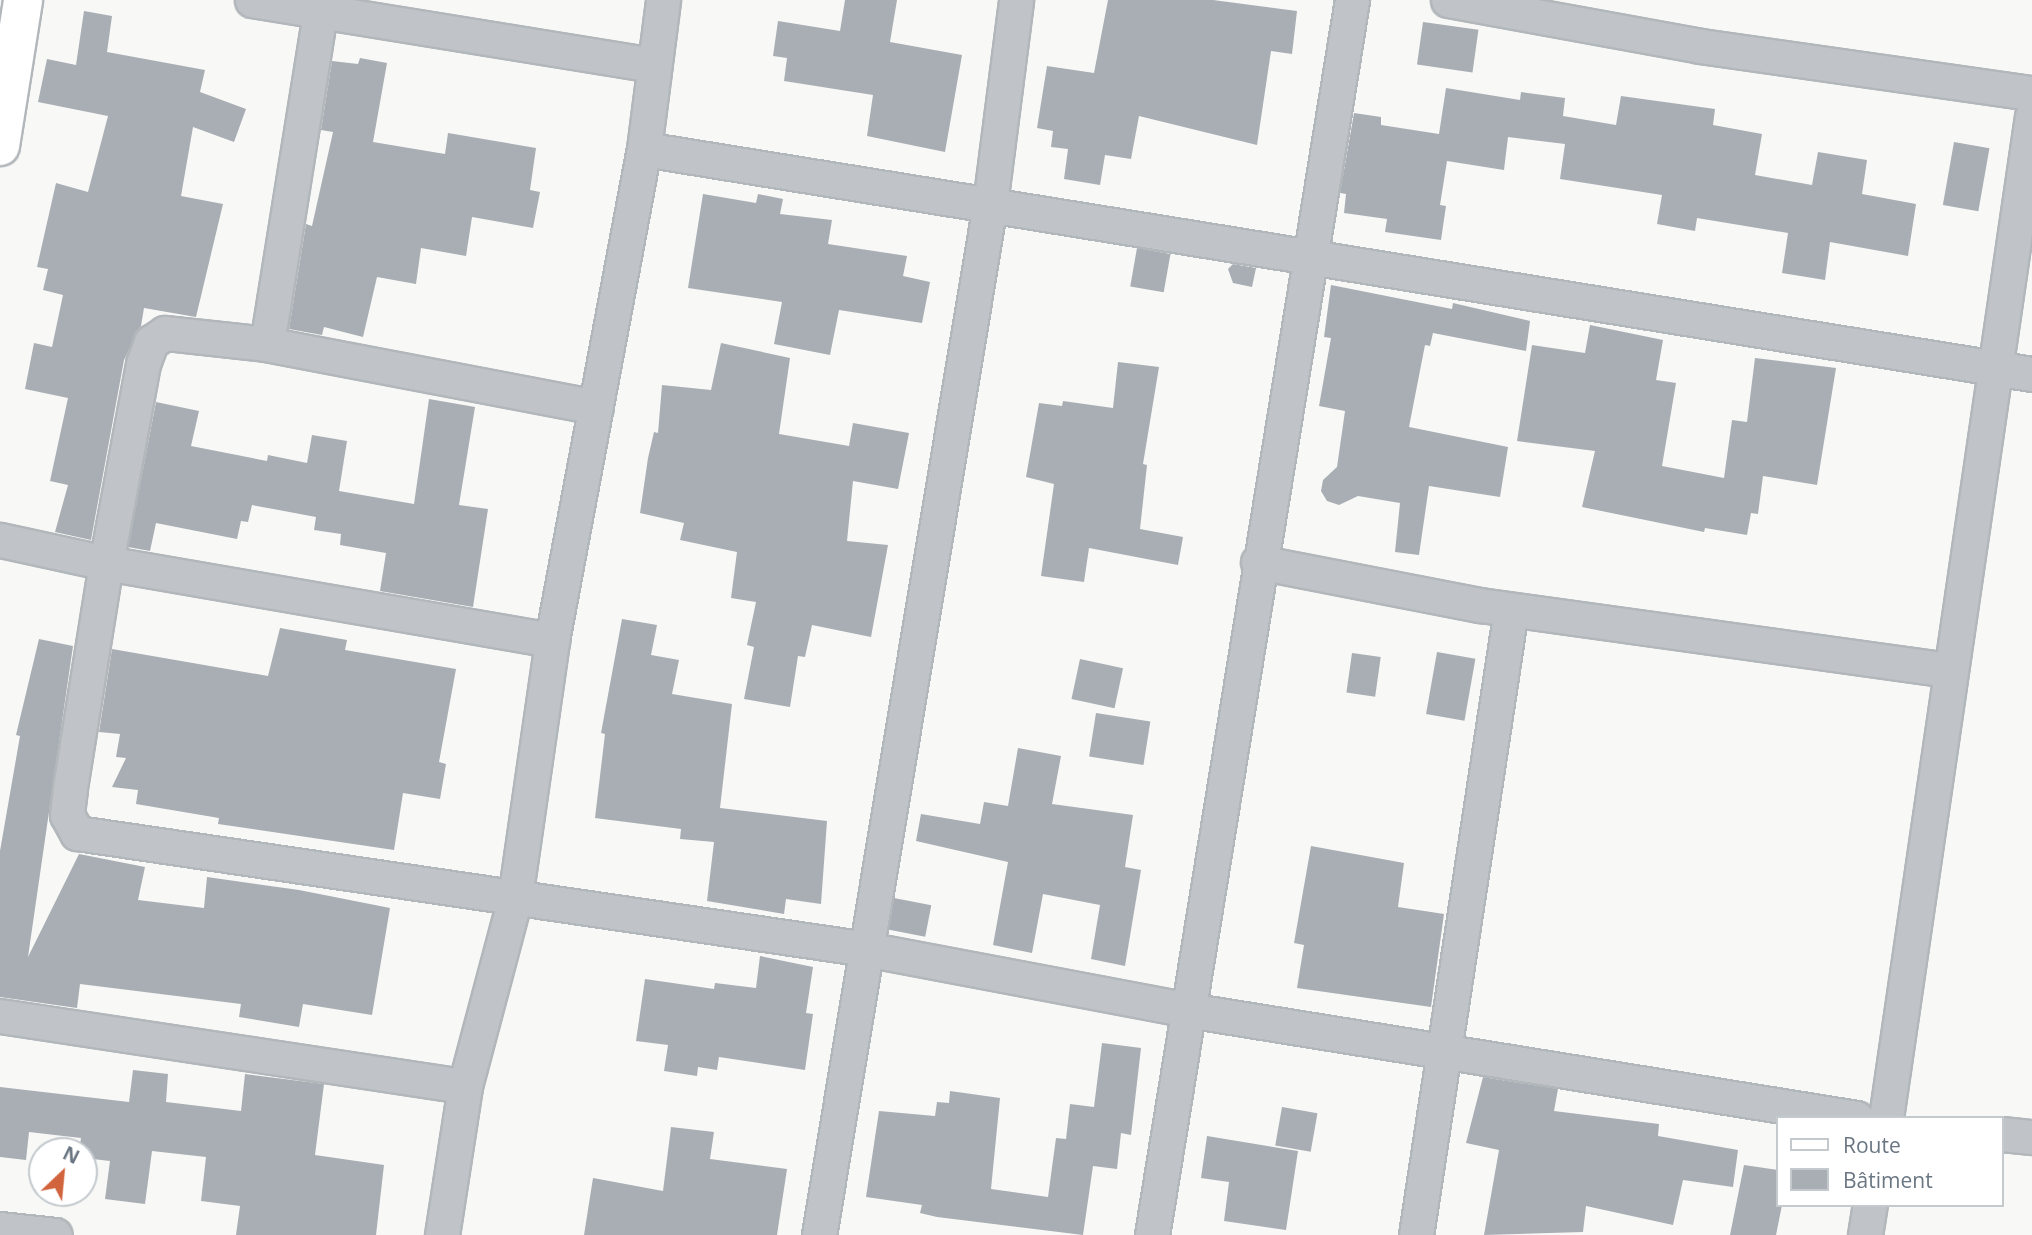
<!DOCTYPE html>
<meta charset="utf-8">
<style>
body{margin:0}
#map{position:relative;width:2032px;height:1235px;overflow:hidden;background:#f8f8f6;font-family:"Open Sans",sans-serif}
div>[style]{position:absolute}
.building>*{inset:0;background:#a8aeb4;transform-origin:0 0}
.roads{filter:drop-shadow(2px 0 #b2b7bb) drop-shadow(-2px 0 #b2b7bb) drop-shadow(0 2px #b2b7bb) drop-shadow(0 -2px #b2b7bb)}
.street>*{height:33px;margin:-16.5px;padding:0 16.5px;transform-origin:16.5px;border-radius:16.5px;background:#c0c3c7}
.secondary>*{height:38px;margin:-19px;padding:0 19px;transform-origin:19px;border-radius:19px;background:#fff}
span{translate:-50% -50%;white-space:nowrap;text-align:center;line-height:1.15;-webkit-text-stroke:7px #fff;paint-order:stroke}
.legend{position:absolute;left:1776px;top:1116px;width:228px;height:91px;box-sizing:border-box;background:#fff;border:2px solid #c3c9cd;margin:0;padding:9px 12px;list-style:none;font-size:21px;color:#6a7783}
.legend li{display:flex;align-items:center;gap:14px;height:35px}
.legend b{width:35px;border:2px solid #c3c9cd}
.north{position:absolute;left:28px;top:1137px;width:70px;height:70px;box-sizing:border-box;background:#fff;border:2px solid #c3c9cd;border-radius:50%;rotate:26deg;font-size:19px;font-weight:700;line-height:28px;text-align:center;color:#6a7783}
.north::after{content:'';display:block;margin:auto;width:24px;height:32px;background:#d1633d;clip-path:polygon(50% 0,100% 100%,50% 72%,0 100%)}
</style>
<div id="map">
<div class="building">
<i style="clip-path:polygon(845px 0,897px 0,890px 42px,962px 55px,945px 152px,867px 136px,873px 95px,784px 81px,787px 58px,773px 56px,778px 21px,840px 31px)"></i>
<i style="clip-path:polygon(1108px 0,1213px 0,1297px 11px,1292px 54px,1271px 51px,1257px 145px,1139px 116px,1131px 159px,1105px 155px,1100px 185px,1064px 179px,1068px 149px,1051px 147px,1053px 131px,1037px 128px,1047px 66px,1094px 73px)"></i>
<i style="clip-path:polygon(84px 11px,112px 16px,107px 52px,205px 70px,200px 92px,246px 109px,234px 142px,193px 127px,181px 196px,223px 204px,196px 317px,144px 308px,141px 326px,124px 360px,91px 540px,55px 532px,68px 485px,50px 481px,68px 398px,25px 389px,34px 343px,52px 347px,63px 295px,43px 290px,48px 269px,37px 267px,56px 183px,88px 192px,108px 116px,38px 102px,47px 59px,76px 65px)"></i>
<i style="left:1423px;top:22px;width:56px;height:43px;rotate:8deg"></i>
<i style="clip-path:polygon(360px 58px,387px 63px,373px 142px,445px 154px,448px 133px,536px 148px,530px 190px,540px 192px,533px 228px,472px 217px,466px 256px,421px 248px,416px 284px,377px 277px,363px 337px,324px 327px,322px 335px,289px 329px,306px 224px,312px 226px,333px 132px,321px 130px,332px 61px,358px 64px)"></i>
<i style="clip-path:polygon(1446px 88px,1520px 100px,1521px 92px,1565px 98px,1563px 116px,1616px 125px,1621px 96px,1715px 109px,1713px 125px,1762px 134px,1755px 175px,1812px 185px,1818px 152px,1867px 160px,1862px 194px,1916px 204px,1908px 256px,1830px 242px,1825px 280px,1782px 273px,1788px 233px,1697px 218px,1695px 231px,1657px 224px,1662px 195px,1560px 179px,1565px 144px,1508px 137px,1504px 170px,1447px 161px,1440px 205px,1446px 206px,1441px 240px,1385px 232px,1387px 219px,1344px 213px,1346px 194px,1340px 193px,1354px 113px,1381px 117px,1381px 125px,1439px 134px)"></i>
<i style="left:1954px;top:142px;width:36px;height:64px;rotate:10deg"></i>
<i style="clip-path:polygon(703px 194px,756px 203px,758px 194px,783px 199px,780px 214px,832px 220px,828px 244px,907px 256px,903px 276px,930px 282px,922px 323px,839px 310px,830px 355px,774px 344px,782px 302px,688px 288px)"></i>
<i style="left:1137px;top:248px;width:34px;height:39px;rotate:10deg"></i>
<i style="clip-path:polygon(1233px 264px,1256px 268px,1252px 287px,1233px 283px,1228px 269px)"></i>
<i style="clip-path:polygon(1331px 285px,1452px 309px,1453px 303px,1530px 321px,1526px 351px,1433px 333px,1430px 346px,1425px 345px,1409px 427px,1508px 447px,1500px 497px,1429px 486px,1419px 555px,1395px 552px,1400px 503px,1358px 496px,1339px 505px,1327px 501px,1321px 491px,1323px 480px,1337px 467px,1345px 411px,1319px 406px,1331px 338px,1324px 337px)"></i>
<i style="clip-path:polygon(1590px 325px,1663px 340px,1656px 380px,1676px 383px,1662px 466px,1724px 478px,1732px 420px,1747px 422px,1755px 358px,1836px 368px,1817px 485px,1763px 476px,1758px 514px,1751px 513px,1747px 535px,1705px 528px,1704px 532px,1582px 507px,1595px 451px,1517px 441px,1532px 345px,1585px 353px)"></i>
<i style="clip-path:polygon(721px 343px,790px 358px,779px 434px,849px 446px,853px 423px,909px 433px,898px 489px,853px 481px,847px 541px,888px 545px,871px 637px,812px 625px,805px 657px,798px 656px,790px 707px,744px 699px,754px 647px,747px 645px,756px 602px,731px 598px,737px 552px,680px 540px,684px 523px,640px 513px,648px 458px,654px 432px,658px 433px,662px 385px,711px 390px)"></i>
<i style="clip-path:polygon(1118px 362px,1159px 367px,1143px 464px,1147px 465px,1140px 529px,1183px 537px,1178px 565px,1089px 548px,1084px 582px,1041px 576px,1054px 484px,1026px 477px,1039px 403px,1062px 406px,1063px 401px,1113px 408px)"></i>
<i style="clip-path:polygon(429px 399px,475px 407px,459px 505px,488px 509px,473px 607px,380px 591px,386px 553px,340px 545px,341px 534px,314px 530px,316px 517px,252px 505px,248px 522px,241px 521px,237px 539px,156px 523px,150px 551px,128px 547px,156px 402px,199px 411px,191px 446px,267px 461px,268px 455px,307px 463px,312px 435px,347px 441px,339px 491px,414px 504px)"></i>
<i style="clip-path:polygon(622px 619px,657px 625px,651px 655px,679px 660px,672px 694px,732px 704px,720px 808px,827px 821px,821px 904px,786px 899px,784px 914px,707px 901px,714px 842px,680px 839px,681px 829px,595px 818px,605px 734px,601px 733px)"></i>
<i style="clip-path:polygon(280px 628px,347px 640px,345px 650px,456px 669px,439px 762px,446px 764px,440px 799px,403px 793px,394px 850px,218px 824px,219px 818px,136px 804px,138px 790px,112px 787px,126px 758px,116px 757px,120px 734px,99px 732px,112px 649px,268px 676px)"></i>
<i style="clip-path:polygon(39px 639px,73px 646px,28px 957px,79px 854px,145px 867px,138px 900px,204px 908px,207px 877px,299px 890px,390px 908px,372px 1015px,303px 1004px,299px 1027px,239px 1017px,241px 1004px,80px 984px,77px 1008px,0 997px,0 851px,20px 736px,16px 735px)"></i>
<i style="left:1437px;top:652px;width:39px;height:63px;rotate:10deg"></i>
<i style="left:1352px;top:653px;width:29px;height:40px;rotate:8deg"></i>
<i style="left:1080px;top:659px;width:44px;height:41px;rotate:12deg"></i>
<i style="left:1096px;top:713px;width:55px;height:44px;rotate:9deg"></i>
<i style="clip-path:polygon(1018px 748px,1061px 756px,1052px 804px,1133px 815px,1125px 867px,1141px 870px,1125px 966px,1091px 959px,1100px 905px,1043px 894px,1032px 953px,993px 945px,1008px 862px,916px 841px,921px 814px,980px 824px,984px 802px,1008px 806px)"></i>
<i style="clip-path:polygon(1311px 846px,1404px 863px,1398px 907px,1444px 914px,1431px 1007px,1297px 988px,1304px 945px,1294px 943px)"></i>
<i style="left:894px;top:898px;width:38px;height:32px;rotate:11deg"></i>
<i style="clip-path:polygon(760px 956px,813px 967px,806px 1013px,813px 1014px,805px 1070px,719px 1057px,717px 1070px,698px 1067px,697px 1076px,664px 1071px,668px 1045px,636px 1041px,645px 979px,714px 989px,715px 983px,756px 988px)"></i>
<i style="clip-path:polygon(1102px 1043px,1141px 1048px,1131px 1135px,1121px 1133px,1117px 1169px,1093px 1166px,1083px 1235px,937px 1217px,920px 1213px,922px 1205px,866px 1197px,879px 1111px,935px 1116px,937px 1102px,949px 1103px,950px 1091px,1000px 1098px,991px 1189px,1048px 1197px,1056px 1138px,1066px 1139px,1070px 1104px,1094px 1107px)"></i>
<i style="clip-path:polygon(133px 1070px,168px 1074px,166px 1102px,241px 1111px,245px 1074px,324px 1084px,315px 1155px,384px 1165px,376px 1235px,236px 1235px,240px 1206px,201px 1201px,206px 1157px,152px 1151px,145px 1204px,105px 1199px,110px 1161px,84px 1158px,84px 1151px,79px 1151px,81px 1138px,29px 1132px,26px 1160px,0 1157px,0 1087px,129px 1102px)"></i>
<i style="clip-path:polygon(1483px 1077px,1558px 1089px,1554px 1111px,1659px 1124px,1658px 1136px,1738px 1150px,1733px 1187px,1683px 1180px,1673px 1225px,1586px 1206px,1583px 1232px,1484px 1235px,1499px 1150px,1466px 1143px)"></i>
<i style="left:1282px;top:1107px;width:36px;height:39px;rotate:10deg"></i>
<i style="clip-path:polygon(671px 1127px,714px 1132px,710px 1159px,787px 1169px,777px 1235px,584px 1235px,593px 1178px,663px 1191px)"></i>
<i style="clip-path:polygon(1207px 1136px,1298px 1151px,1286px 1230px,1224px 1221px,1229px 1182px,1201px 1178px)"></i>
<i style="clip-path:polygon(1744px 1165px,1778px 1170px,1782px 1205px,1776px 1235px,1730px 1235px)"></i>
</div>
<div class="roads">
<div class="street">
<i style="left:252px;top:0;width:407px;rotate:9.2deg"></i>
<i style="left:1448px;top:0;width:256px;rotate:10.3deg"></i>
<i style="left:1700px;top:46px;width:335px;rotate:8.1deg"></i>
<i style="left:644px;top:149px;width:1406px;rotate:9.21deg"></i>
<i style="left:267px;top:344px;width:348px;rotate:-80.9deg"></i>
<i style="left:596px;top:407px;width:335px;rotate:-169.2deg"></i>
<i style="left:267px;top:344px;width:103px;rotate:-173.8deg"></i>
<i style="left:165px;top:333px;width:17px;rotate:147deg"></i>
<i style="left:151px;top:342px;width:23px;rotate:110deg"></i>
<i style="left:143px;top:364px;width:202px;rotate:100.5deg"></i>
<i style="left:106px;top:563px;width:229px;rotate:99.1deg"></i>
<i style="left:70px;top:789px;width:26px;rotate:97deg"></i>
<i style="left:67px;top:815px;width:21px;rotate:61deg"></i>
<i style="left:77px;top:833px;width:797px;rotate:8.36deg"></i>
<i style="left:866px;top:949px;width:328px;rotate:10.7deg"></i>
<i style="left:1188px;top:1010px;width:677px;rotate:9.18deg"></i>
<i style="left:0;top:540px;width:108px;rotate:12.2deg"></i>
<i style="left:106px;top:563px;width:453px;rotate:9.8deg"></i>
<i style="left:1258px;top:562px;width:226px;rotate:11deg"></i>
<i style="left:1480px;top:605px;width:472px;rotate:7.9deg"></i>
<i style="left:0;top:1016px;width:470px;rotate:8.6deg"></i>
<i style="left:1886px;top:1118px;width:1013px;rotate:-81.71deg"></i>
<i style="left:2002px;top:1134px;width:30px;rotate:6deg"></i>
<i style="left:0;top:1229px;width:55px;rotate:6.2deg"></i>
<i style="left:442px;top:1235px;width:151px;rotate:-81.2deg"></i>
<i style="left:465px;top:1086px;width:195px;rotate:-75.1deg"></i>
<i style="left:515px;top:898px;width:261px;rotate:-81.8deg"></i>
<i style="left:552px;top:640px;width:500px;rotate:-79.4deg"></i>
<i style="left:644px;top:149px;width:150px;rotate:-82.7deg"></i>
<i style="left:819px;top:1235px;width:1045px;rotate:-80.58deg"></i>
<i style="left:990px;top:204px;width:206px;rotate:-82.7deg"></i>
<i style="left:1152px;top:1235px;width:1251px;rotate:-80.8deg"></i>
<i style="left:1416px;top:1235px;width:632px;rotate:-81.36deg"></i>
<i style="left:1865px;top:1235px;width:30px;rotate:-81deg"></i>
</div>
<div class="secondary">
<i style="left:0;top:146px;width:148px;rotate:-81deg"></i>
</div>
</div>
<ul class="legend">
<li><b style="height:9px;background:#fff"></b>Route</li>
<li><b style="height:19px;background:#a8aeb4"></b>Bâtiment</li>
</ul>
<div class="north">N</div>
</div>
